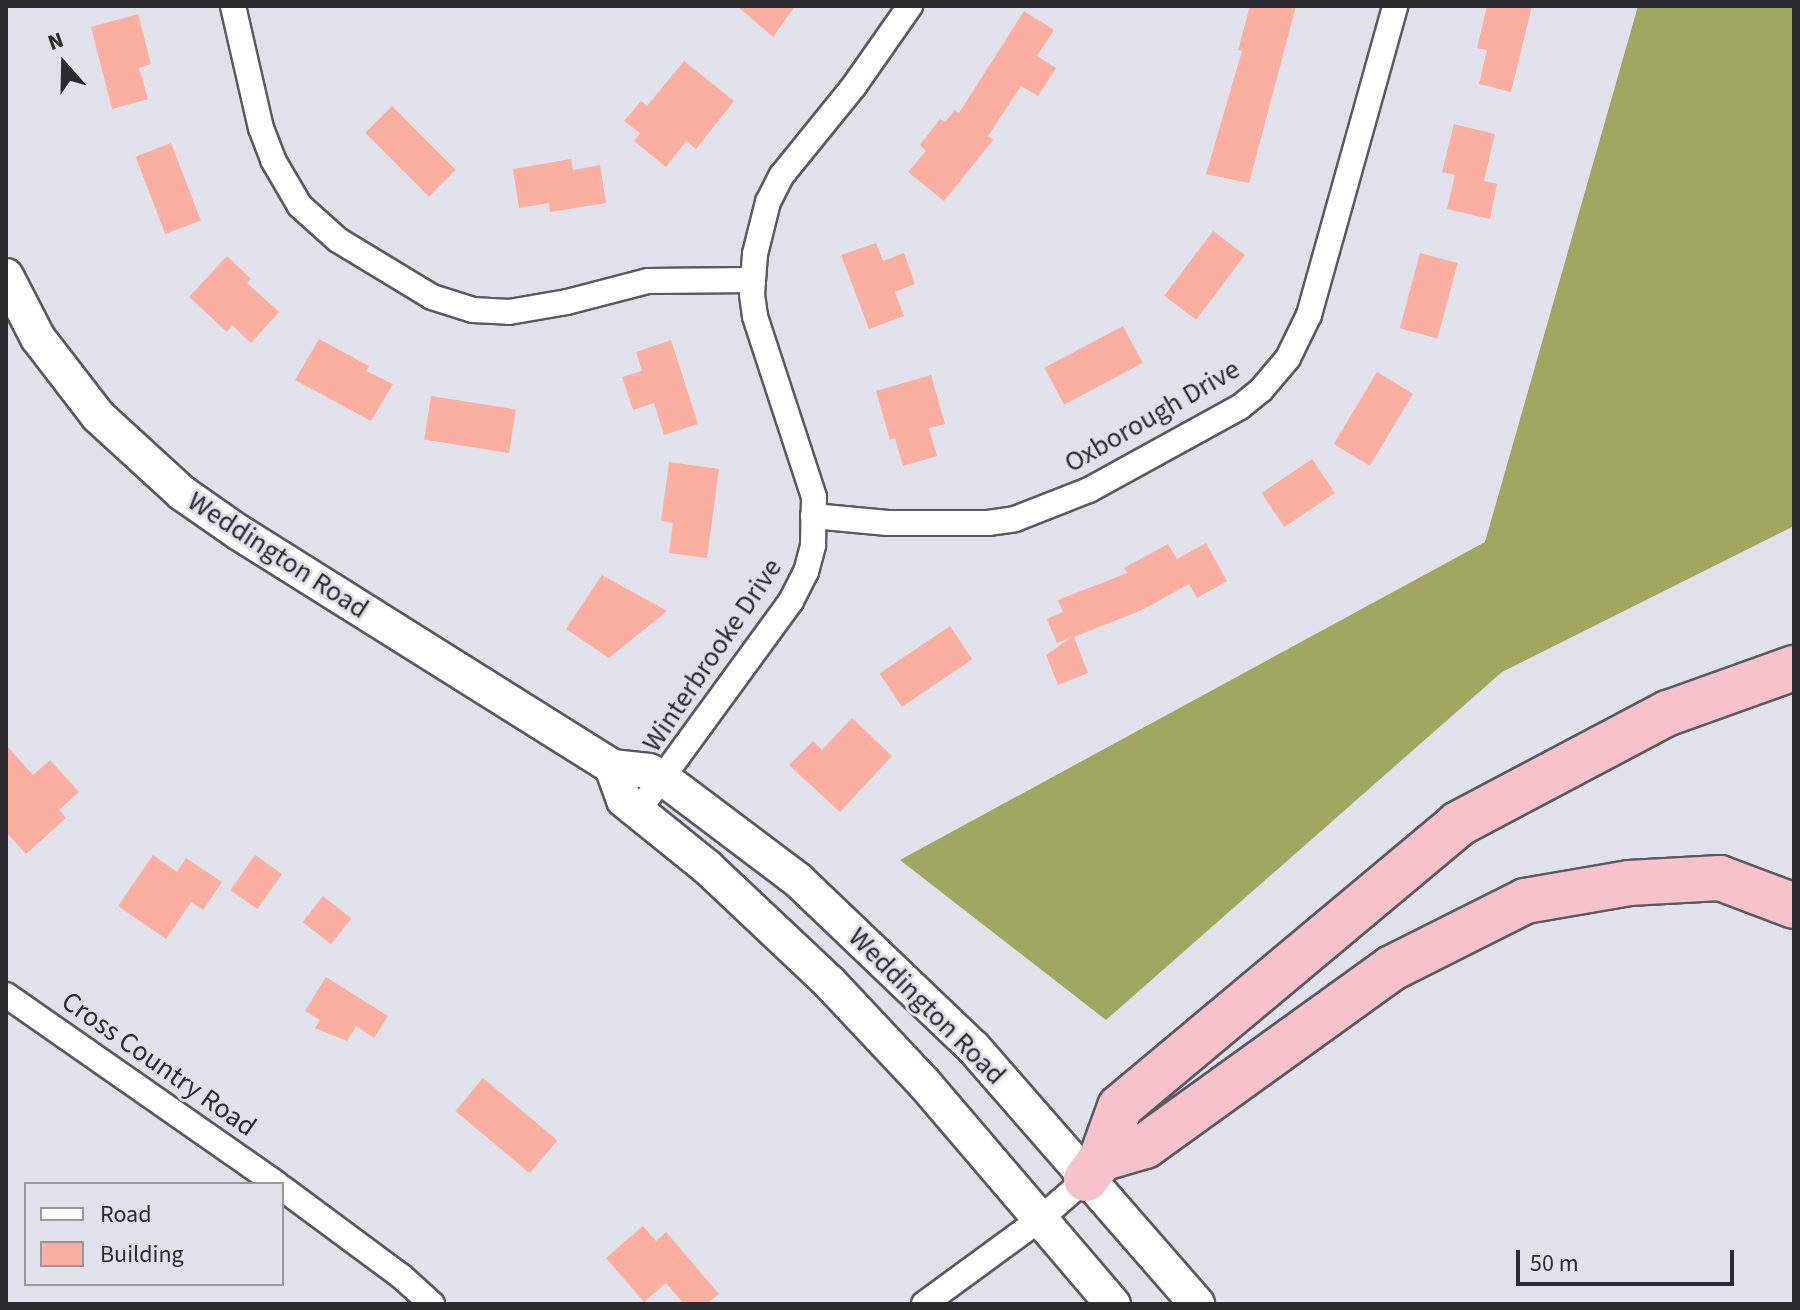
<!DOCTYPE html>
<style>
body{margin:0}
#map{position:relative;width:1800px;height:1310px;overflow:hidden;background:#e1e1eb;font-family:"Source Sans 3",sans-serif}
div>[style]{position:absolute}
.forest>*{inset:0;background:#a1a661}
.building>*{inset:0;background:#fbafa1;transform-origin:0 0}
.roads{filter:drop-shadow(2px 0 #5a5a63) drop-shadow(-2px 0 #5a5a63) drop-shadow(0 2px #5a5a63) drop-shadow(0 -2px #5a5a63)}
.street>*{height:24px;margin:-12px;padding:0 12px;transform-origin:12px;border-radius:12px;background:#fff}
.secondary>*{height:34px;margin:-17px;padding:0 17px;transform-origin:17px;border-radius:17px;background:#fff}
.highway>*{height:44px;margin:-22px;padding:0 22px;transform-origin:22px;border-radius:22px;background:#f7c2ca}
span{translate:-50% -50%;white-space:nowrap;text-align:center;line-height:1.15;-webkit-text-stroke:6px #e1e1eb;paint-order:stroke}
.street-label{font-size:28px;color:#2b2b2f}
.frame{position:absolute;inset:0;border:8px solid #2b2b2f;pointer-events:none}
.legend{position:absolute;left:24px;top:1182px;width:260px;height:104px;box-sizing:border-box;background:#e1e1eb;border:2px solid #9898a0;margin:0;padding:10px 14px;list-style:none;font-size:24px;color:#2b2b2f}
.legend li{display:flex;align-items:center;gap:16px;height:40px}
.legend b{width:40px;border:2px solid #9898a0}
.north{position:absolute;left:24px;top:24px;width:80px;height:80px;-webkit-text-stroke:6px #e1e1eb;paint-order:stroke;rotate:340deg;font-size:22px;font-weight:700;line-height:32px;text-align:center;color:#2b2b2f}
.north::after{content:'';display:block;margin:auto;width:28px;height:36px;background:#2b2b2f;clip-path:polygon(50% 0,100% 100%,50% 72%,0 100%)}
.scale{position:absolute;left:1516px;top:1250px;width:218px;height:36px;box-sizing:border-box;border:4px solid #2b2b2f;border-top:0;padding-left:10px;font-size:24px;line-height:28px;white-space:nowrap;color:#2b2b2f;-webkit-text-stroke:6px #e1e1eb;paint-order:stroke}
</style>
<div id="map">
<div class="forest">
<i style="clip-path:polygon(1638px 6px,1794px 6px,1794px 526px,1502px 672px,1106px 1020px,900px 860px,1485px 542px)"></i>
</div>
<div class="building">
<i style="clip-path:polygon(737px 6px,795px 6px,773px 37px)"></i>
<i style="clip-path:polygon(1250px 6px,1296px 6px,1249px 183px,1206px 174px,1242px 51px,1238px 50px)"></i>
<i style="clip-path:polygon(1487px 6px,1532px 6px,1511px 92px,1479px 84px,1487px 50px,1477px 48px)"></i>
<i style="clip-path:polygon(1024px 11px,1054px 30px,1037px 56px,1056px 68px,1038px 96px,1021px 86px,988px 136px,993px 140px,944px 201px,908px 172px,926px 151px,920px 145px,940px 119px,945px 122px,955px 110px,959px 113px)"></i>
<i style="clip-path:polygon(138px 14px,151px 64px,139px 68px,148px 99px,112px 109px,91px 27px)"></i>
<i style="clip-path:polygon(684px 61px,734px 101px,696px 149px,686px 141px,666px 167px,634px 141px,640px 133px,624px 121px,641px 101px,647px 106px)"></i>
<i style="left:392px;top:106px;width:90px;height:38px;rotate:45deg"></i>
<i style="clip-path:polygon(1454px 124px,1495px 134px,1484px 181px,1497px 184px,1490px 219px,1447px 209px,1455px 175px,1442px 172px)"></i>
<i style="left:171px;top:143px;width:83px;height:38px;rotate:69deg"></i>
<i style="clip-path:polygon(571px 159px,573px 170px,600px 165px,606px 203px,550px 212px,549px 203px,519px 208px,513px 169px)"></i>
<i style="left:1213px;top:231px;width:40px;height:81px;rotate:37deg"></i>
<i style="clip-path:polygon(876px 243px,883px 261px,904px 253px,915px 284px,895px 292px,904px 316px,869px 329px,841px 255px)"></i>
<i style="left:1420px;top:253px;width:39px;height:78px;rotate:15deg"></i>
<i style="clip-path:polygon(227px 256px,251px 279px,247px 283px,279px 312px,251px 343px,232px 325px,227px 332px,189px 297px)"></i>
<i style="left:1123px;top:326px;width:42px;height:89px;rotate:62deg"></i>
<i style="clip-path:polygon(319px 339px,369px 366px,366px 371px,393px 384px,371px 421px,295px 380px)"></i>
<i style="clip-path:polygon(671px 340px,698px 424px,664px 435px,654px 403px,633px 410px,622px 377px,642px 371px,636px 352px)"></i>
<i style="left:1377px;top:372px;width:42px;height:84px;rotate:31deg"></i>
<i style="clip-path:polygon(931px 375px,945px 424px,929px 428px,937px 456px,903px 466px,895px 438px,890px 440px,876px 391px)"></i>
<i style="left:431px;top:396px;width:86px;height:44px;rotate:9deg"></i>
<i style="left:1312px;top:459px;width:41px;height:61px;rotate:56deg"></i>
<i style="clip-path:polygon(669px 462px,719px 469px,707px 558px,669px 553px,673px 523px,661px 521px)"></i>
<i style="clip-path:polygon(1206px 543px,1227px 581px,1197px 598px,1189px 584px,1142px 610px,1074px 637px,1088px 673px,1058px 685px,1046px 655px,1072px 637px,1057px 643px,1047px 619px,1063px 612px,1058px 600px,1127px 573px,1124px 568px,1168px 544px,1177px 559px)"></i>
<i style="clip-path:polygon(602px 575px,667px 611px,609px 658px,566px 629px)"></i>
<i style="left:950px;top:626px;width:40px;height:85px;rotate:56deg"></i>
<i style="clip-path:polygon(852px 718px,892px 756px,840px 812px,789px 765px,813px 741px,822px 750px)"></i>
<i style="clip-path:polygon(6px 745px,33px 775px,50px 760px,79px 792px,59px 810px,66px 818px,26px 854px,6px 832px)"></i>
<i style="clip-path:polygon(153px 855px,177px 872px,186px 858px,222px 882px,203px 910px,191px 902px,166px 939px,118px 906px)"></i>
<i style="left:255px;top:855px;width:33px;height:43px;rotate:35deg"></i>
<i style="left:323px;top:896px;width:36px;height:33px;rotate:38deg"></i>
<i style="clip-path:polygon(326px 977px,388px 1016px,374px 1038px,356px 1026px,347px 1041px,315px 1028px,320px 1020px,305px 1011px)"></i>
<i style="left:483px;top:1078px;width:97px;height:43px;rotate:40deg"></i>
<i style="clip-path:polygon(643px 1226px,656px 1241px,666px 1232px,719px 1294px,706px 1304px,684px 1304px,666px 1283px,644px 1302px,606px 1258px)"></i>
</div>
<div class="roads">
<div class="street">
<i style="left:233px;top:6px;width:125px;rotate:77.1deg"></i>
<i style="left:261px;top:128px;width:34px;rotate:69deg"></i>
<i style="left:273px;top:160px;width:53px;rotate:59.6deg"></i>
<i style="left:300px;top:206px;width:51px;rotate:41.8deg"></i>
<i style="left:338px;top:240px;width:110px;rotate:31.2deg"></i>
<i style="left:432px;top:297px;width:43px;rotate:17.6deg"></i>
<i style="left:473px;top:310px;width:36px;rotate:3deg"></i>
<i style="left:509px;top:312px;width:59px;rotate:-9.8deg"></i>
<i style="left:567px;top:302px;width:84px;rotate:-14.5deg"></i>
<i style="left:648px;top:281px;width:105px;rotate:-0.5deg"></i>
<i style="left:813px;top:516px;width:75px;rotate:5.3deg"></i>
<i style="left:888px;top:523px;width:100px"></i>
<i style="left:988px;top:523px;width:27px;rotate:-8deg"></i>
<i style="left:1015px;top:519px;width:79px;rotate:-21.4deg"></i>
<i style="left:1089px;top:490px;width:172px;rotate:-28.8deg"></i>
<i style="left:1240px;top:407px;width:27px;rotate:-39deg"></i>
<i style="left:1261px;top:390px;width:42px;rotate:-49.8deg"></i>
<i style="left:1288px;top:358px;width:48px;rotate:-64deg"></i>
<i style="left:1309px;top:315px;width:321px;rotate:-74.4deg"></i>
<i style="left:638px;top:811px;width:260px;rotate:-53.9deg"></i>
<i style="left:791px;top:601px;width:33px;rotate:-63deg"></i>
<i style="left:806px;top:572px;width:28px;rotate:-75deg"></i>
<i style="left:813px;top:545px;width:48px;rotate:-88.8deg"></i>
<i style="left:814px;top:497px;width:190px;rotate:-108.1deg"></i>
<i style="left:755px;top:316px;width:22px;rotate:-98deg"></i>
<i style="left:752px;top:294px;width:40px;rotate:-85.7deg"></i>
<i style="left:755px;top:254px;width:54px;rotate:-76deg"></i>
<i style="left:768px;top:202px;width:30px;rotate:-63deg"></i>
<i style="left:782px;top:175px;width:114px;rotate:-51deg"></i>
<i style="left:854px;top:86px;width:98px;rotate:-55deg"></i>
<i style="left:6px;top:995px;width:330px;rotate:34.9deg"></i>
<i style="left:282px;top:1188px;width:148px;rotate:36.5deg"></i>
<i style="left:401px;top:1276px;width:42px;rotate:42.1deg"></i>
<i style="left:924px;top:1304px;width:144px;rotate:-36.2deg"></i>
<i style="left:1040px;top:1219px;width:61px;rotate:-41deg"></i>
</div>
<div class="secondary">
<i style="left:6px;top:276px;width:70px;rotate:62.7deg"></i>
<i style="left:38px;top:338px;width:98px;rotate:52.4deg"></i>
<i style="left:98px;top:416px;width:114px;rotate:42.5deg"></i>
<i style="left:182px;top:493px;width:68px;rotate:34.9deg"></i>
<i style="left:238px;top:532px;width:442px;rotate:32.1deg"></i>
<i style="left:612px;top:767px;width:37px;rotate:6deg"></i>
<i style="left:649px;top:771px;width:17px;rotate:28deg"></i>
<i style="left:664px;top:779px;width:168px;rotate:37deg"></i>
<i style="left:798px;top:880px;width:242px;rotate:43.7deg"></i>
<i style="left:973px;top:1047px;width:341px;rotate:48.9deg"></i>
<i style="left:612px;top:767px;width:35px;rotate:70deg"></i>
<i style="left:624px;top:800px;width:107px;rotate:38.9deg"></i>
<i style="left:707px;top:867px;width:169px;rotate:43.3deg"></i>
<i style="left:830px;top:983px;width:137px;rotate:46.8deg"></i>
<i style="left:924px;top:1083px;width:291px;rotate:49.5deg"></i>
</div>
<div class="highway">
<i style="left:1101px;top:1159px;width:46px;rotate:-16.5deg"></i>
<i style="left:1145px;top:1146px;width:304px;rotate:-35.8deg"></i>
<i style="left:1392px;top:968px;width:149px;rotate:-26.7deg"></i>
<i style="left:1525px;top:901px;width:106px;rotate:-9.8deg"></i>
<i style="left:1629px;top:883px;width:91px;rotate:-3.1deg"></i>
<i style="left:1720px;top:878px;width:79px;rotate:20.7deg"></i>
<i style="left:1086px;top:1179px;width:25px;rotate:-53deg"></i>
<i style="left:1101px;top:1159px;width:55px;rotate:-69.9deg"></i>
<i style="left:1120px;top:1107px;width:441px;rotate:-39.9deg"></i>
<i style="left:1458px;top:824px;width:238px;rotate:-27.9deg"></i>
<i style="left:1668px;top:713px;width:134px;rotate:-19.7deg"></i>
</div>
</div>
<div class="street-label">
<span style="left:1152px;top:416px;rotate:-30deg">Oxborough Drive</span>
<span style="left:278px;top:555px;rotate:33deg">Weddington Road</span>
<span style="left:712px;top:655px;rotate:-56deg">Winterbrooke Drive</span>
<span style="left:927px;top:1006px;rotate:45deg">Weddington Road</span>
<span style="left:159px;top:1064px;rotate:35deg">Cross Country Road</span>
</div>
<div class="frame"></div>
<ul class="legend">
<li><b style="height:10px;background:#fff"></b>Road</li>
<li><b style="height:22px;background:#fbafa1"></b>Building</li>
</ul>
<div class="north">N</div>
<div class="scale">50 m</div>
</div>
